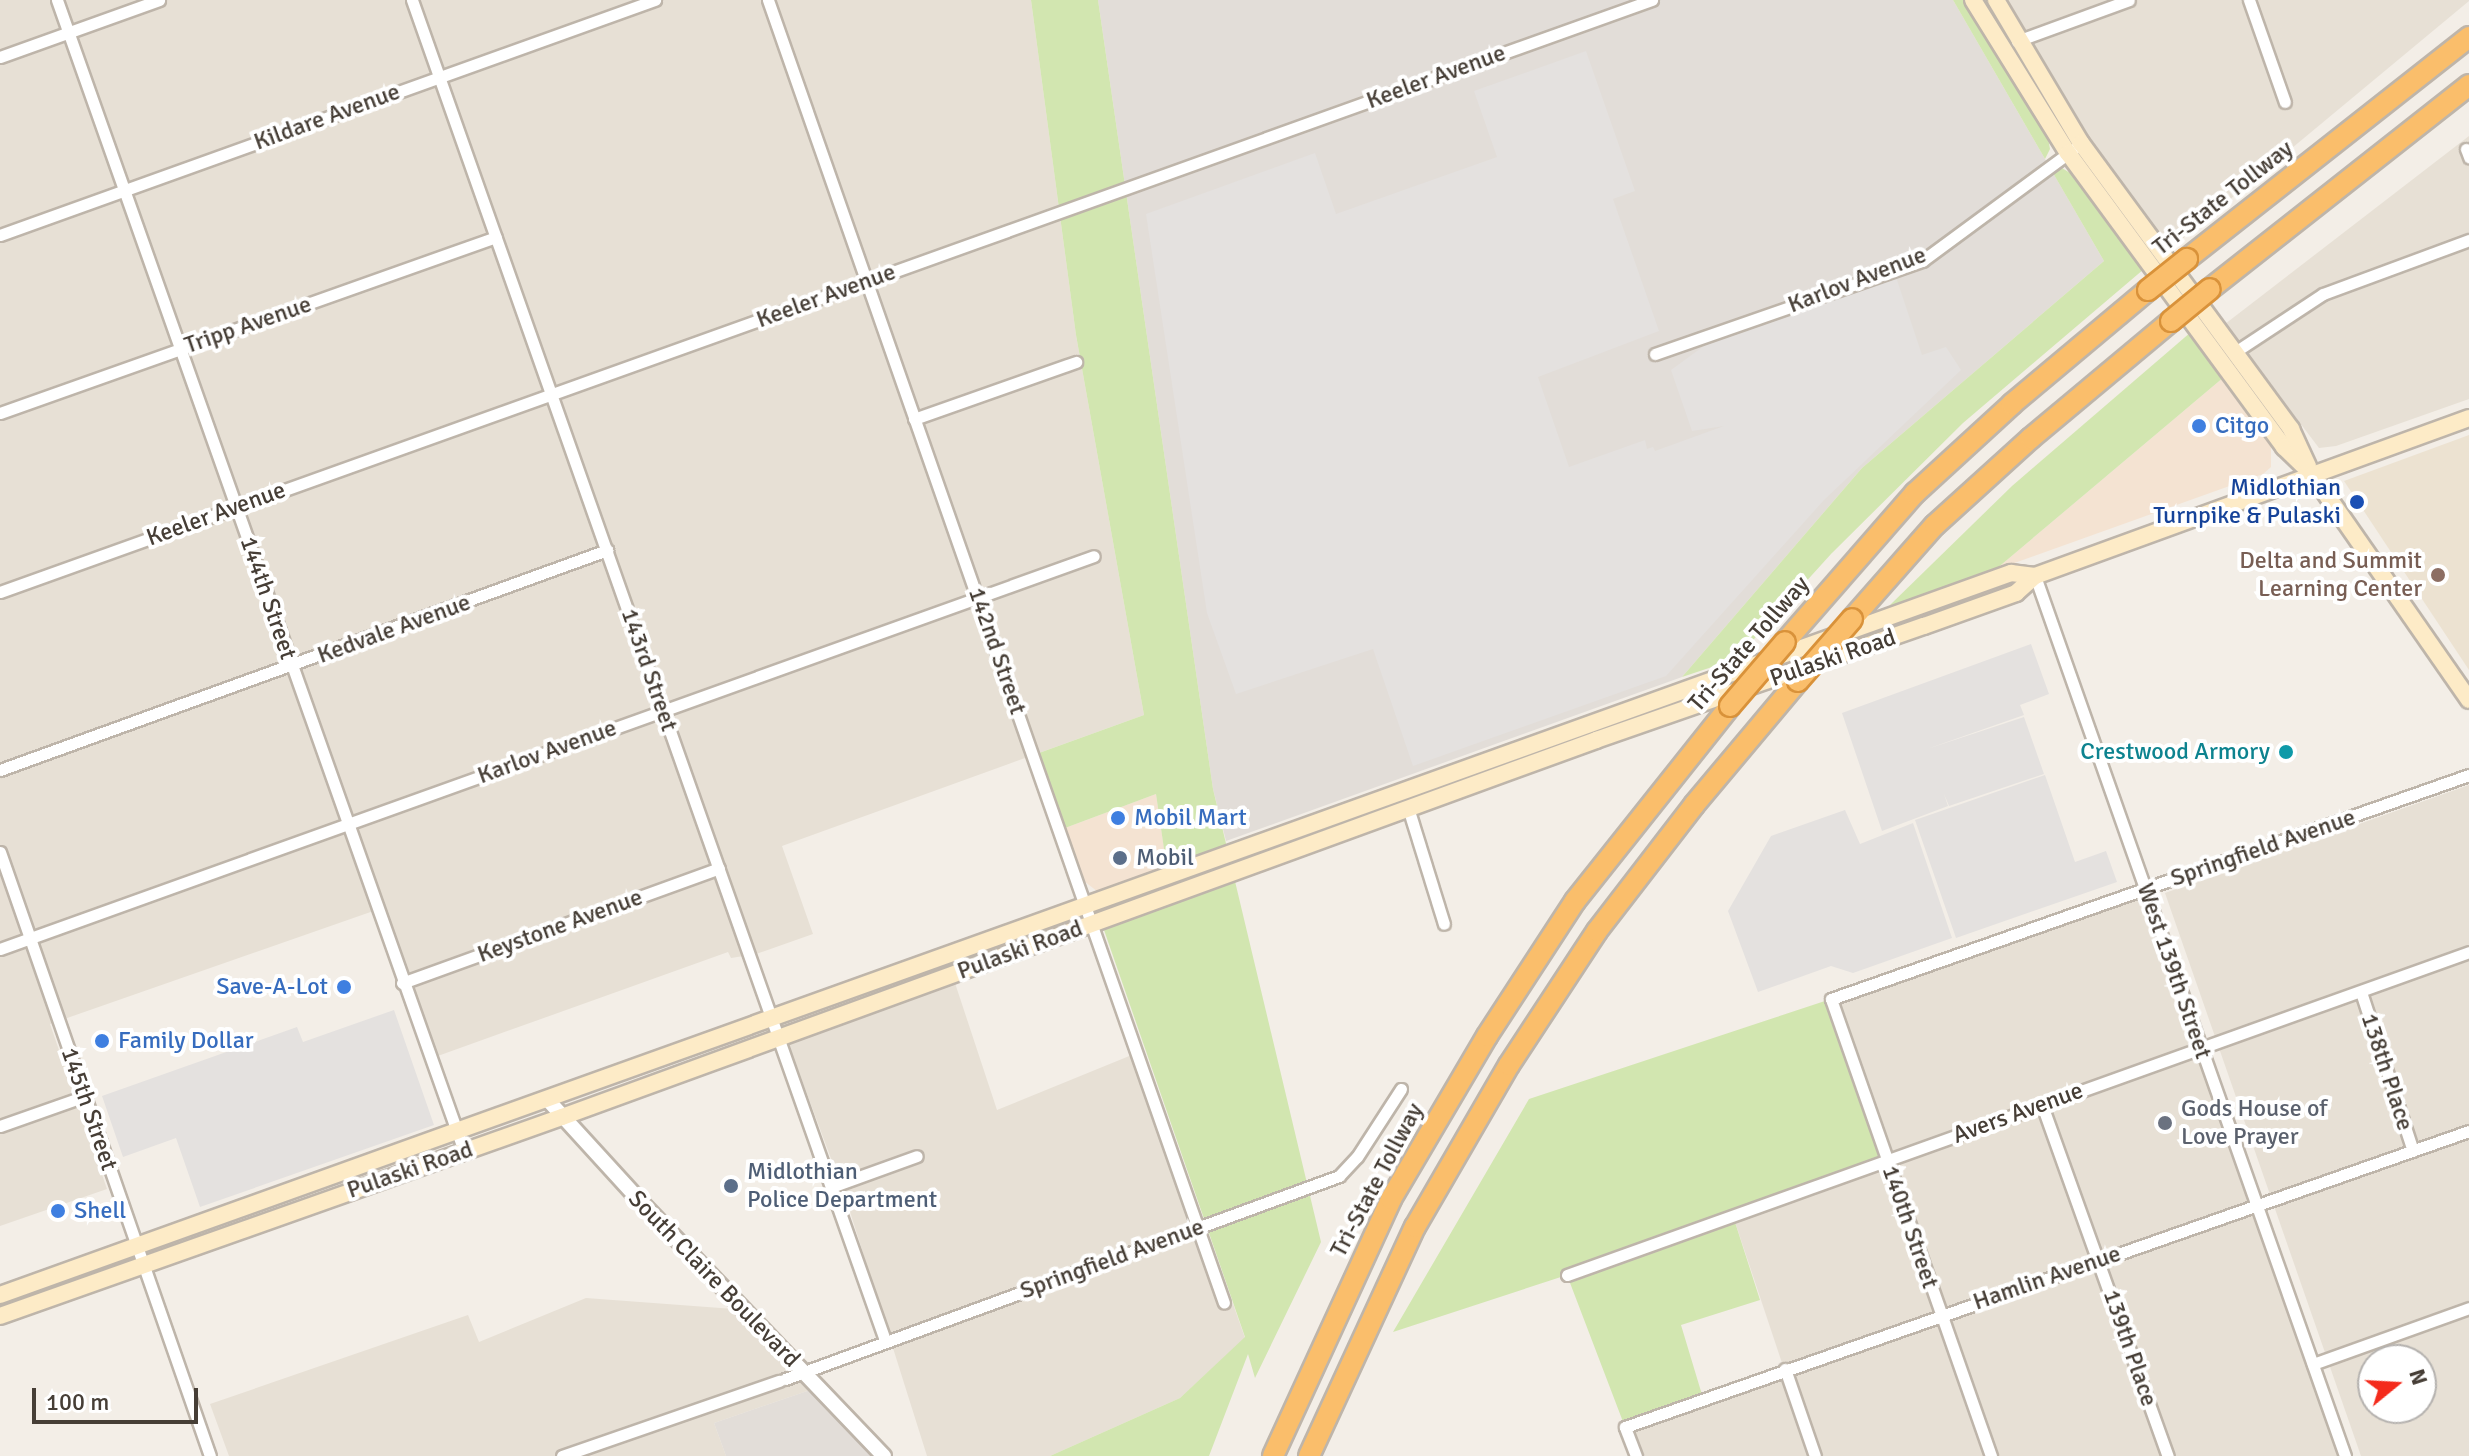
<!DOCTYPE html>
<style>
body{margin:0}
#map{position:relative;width:2469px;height:1456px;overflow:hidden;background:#f3eee7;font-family:Signika,sans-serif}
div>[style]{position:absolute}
.residential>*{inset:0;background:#e7e0d5}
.commercial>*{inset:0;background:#f4e3d2}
.industrial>*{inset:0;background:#e2ddd8}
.education>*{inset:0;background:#ece2d1}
.green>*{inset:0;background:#d2e6b0}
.parking>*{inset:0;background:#e4e1df}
.roads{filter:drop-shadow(2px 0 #beb5aa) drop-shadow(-2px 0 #beb5aa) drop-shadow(0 2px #beb5aa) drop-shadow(0 -2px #beb5aa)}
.minor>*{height:11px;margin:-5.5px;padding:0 5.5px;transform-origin:5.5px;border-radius:5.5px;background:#fff}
.tertiary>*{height:14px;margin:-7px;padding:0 7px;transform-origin:7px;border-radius:7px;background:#fff}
.secondary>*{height:16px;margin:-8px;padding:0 8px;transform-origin:8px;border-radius:8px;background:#fdebc7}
.motorway>*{height:20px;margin:-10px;padding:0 10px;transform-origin:10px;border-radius:10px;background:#fabe6b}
.bridges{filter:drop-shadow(2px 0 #d9923a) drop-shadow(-2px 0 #d9923a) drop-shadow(0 2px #d9923a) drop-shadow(0 -2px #d9923a)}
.motorway-bridge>*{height:20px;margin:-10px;padding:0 10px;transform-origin:10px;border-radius:10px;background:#fabe6b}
.dots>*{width:22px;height:22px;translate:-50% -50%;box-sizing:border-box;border:4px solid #fff;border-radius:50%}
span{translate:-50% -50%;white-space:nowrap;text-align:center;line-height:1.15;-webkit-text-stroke:8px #fff;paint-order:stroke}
.street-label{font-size:24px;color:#463e36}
.shop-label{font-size:24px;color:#366cbe}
.left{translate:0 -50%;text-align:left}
.right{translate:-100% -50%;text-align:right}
.transit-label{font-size:24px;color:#164399}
.education-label{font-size:24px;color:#785e54}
.culture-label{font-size:24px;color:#0d838f}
.service-label{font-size:24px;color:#4e5e75}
.worship-label{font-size:24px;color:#5b616d}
.north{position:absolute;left:2357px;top:1344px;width:80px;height:80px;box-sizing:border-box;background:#fff;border:2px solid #b5b2af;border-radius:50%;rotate:72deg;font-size:22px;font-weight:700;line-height:32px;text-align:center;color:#463e36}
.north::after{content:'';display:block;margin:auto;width:28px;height:36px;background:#f42b1c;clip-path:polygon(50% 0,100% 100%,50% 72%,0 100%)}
.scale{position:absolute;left:32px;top:1388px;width:166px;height:36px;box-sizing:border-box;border:4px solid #463e36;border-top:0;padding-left:10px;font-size:24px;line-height:28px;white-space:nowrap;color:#463e36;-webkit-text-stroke:6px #fff;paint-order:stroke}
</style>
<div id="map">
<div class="residential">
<i style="clip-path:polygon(0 0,1031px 0,1076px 335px,1144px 715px,782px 846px,813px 934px,756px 954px,731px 958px,728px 952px,435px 1057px,382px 908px,50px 1024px,107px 1189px,0 1226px)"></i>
<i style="clip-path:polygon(2006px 0,2469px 0,2469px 1px,2169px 250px,2072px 114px)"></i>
<i style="clip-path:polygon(2469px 136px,2469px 399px,2336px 446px,2319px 448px,2225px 324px)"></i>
<i style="clip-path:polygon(evenodd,2469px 785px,2469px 1456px,2361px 1456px,2165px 893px,2469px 785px,2373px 1360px,2421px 1360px,2421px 1408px,2373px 1408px,2373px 1360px)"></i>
<i style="clip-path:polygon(2145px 889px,2345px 1456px,1636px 1456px,1625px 1427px,1784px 1369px,1733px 1216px,1831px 999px)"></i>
<i style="clip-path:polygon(954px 980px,997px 1110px,1144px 1050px,1245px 1338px,1180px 1398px,1050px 1456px,927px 1456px,846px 1199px,787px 1040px)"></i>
<i style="clip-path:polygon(586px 1298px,734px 1309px,813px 1389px,714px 1423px,726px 1456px,229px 1456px,210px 1404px,468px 1315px,479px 1342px)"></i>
</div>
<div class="commercial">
<i style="clip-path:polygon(2224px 377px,2271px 441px,2271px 467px,2263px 474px,1995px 570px)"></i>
<i style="clip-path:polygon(1156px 794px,1167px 869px,1098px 892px,1084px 881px,1065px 828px)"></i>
</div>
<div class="industrial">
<i style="clip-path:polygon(1098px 0,1953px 0,2104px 261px,1862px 468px,1682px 677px,1226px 841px,1213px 789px)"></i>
<i style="clip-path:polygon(813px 1389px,878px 1456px,726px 1456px,714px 1423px)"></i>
</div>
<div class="education">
<i style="clip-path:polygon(2469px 435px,2469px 670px,2344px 481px)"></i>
</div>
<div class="green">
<i style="clip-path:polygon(1031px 0,1098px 0,1213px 789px,1321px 1242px,1255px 1378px,1248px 1354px,1209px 1456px,1050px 1456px,1180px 1398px,1245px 1337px,1104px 930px,1172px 904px,1156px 794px,1065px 828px,1039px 753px,1144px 715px,1076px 335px)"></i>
<i style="clip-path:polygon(1953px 0,1965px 0,2048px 138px,2050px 149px,2045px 159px)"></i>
<i style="clip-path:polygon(2062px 168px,2078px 178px,2144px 269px,1963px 423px,1831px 554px,1736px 659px,1682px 677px,1862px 468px,2104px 261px,2053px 173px)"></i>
<i style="clip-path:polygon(2191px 332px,2224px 377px,1995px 570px,1889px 606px,2012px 486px)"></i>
<i style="clip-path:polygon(1831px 999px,1887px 1160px,1733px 1216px,1760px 1300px,1681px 1325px,1703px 1398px,1625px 1427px,1567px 1275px,1393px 1332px,1529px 1099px)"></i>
</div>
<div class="parking">
<i style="clip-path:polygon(1586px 51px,1635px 191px,1613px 199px,1659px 331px,1538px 377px,1569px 467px,1645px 440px,1647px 449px,1653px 447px,1655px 451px,1724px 426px,1692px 431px,1671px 370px,1708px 343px,1896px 277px,1922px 355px,1946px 347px,1961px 370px,1824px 500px,1666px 676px,1413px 766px,1373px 649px,1236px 694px,1207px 613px,1146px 214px,1315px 153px,1336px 214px,1497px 157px,1474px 91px)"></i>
<i style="clip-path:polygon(2031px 644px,2049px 694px,2020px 705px,2024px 715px,1927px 749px,2024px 717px,2044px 774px,1949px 806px,1944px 794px,1948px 806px,1882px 831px,1842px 713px)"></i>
<i style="clip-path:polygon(2045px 775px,2075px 862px,2106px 851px,2117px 882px,1956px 938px,1915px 820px)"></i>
<i style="clip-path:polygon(1845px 810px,1860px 844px,1913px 823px,1952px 938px,1853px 973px,1831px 966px,1758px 992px,1728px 911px,1771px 836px)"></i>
<i style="clip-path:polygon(394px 1010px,434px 1125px,200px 1207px,176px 1138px,123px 1157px,102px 1096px,297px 1027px,303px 1042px)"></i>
</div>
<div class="roads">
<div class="minor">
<i style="left:57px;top:0;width:1221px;rotate:70.53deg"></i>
<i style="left:412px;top:0;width:1421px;rotate:70.56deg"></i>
<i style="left:768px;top:0;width:1380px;rotate:70.71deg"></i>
<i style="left:2249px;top:0;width:108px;rotate:70.6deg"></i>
<i style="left:2017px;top:41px;width:119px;rotate:-20.1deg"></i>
<i style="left:0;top:57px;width:169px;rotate:-19.7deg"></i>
<i style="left:2466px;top:149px;width:9px;rotate:69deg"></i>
<i style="left:0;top:235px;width:696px;rotate:-19.74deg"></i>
<i style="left:2235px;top:352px;width:105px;rotate:-33.4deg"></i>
<i style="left:2323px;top:294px;width:156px;rotate:-20.3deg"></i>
<i style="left:1655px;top:354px;width:283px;rotate:-19.2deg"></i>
<i style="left:1922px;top:261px;width:189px;rotate:-36.4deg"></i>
<i style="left:0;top:413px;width:526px;rotate:-19.54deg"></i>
<i style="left:914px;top:419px;width:172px;rotate:-19.4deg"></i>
<i style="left:2035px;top:576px;width:933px;rotate:70.59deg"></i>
<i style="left:0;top:592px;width:1755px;rotate:-19.72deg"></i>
<i style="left:0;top:770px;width:646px;rotate:-19.92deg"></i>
<i style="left:1409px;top:811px;width:118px;rotate:72.8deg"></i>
<i style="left:0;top:852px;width:639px;rotate:70.83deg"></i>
<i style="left:0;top:949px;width:1162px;rotate:-19.76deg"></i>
<i style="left:402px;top:983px;width:337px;rotate:-19.9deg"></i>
<i style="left:2361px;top:992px;width:167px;rotate:71.9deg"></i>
<i style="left:2042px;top:1105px;width:373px;rotate:70.3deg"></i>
<i style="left:0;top:1126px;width:90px;rotate:-19.4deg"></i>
<i style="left:831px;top:1187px;width:91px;rotate:-19.8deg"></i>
<i style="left:1567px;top:1275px;width:958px;rotate:-19.7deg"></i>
<i style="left:2313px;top:1364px;width:166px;rotate:-19.7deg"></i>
<i style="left:1785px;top:1369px;width:92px;rotate:71deg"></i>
<i style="left:785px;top:1379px;width:590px;rotate:-20.12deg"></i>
<i style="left:1339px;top:1176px;width:26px;rotate:-47deg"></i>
<i style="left:1357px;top:1157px;width:81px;rotate:-57.1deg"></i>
<i style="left:562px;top:1456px;width:230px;rotate:-19.1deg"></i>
<i style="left:1636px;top:1456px;width:31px;rotate:-111deg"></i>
<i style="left:1625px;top:1427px;width:894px;rotate:-19.33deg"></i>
<i style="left:1991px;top:1456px;width:484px;rotate:-109.3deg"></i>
<i style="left:1831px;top:999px;width:676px;rotate:-19.35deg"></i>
</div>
<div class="tertiary">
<i style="left:547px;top:1099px;width:138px;rotate:47.6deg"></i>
<i style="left:640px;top:1201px;width:353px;rotate:46.3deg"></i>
</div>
<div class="secondary">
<i style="left:1973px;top:0;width:180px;rotate:58.2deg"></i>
<i style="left:2068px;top:153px;width:365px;rotate:53.7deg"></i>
<i style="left:2284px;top:447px;width:39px;rotate:44deg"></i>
<i style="left:2312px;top:474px;width:275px;rotate:55.2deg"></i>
<i style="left:1996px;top:0;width:166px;rotate:59.3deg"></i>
<i style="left:2081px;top:143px;width:355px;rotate:53.7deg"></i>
<i style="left:2291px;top:429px;width:41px;rotate:65.3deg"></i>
<i style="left:0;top:1295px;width:2137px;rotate:-19.75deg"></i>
<i style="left:2011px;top:573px;width:24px;rotate:7deg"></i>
<i style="left:0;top:1316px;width:596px;rotate:-19.5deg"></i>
<i style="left:562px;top:1117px;width:1101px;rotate:-20.03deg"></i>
<i style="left:1596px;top:740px;width:347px;rotate:-19.2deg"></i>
<i style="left:1924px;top:626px;width:98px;rotate:-19.7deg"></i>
<i style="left:2016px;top:593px;width:25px;rotate:-42deg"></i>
<i style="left:2035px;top:576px;width:462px;rotate:-20deg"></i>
</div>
<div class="motorway">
<i style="left:2187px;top:259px;width:359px;rotate:-38.2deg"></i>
<i style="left:2210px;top:289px;width:330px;rotate:-38.2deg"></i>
<i style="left:1852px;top:619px;width:125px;rotate:-48.6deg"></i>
<i style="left:1935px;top:525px;width:130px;rotate:-42.2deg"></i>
<i style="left:2031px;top:438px;width:182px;rotate:-39.9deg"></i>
<i style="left:1785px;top:642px;width:198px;rotate:-48.9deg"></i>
<i style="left:1915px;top:493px;width:132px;rotate:-42.5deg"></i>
<i style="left:2012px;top:404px;width:177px;rotate:-40deg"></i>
<i style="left:1273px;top:1456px;width:283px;rotate:-65.3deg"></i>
<i style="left:1391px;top:1199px;width:189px;rotate:-59.5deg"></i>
<i style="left:1487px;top:1036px;width:161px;rotate:-56.9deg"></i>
<i style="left:1575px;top:901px;width:249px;rotate:-51.5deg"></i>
<i style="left:1309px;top:1456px;width:252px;rotate:-65.2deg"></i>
<i style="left:1415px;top:1227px;width:187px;rotate:-59.9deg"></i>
<i style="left:1509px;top:1065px;width:160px;rotate:-56.7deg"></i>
<i style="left:1597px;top:931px;width:159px;rotate:-52.4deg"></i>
<i style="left:1694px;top:805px;width:162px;rotate:-50deg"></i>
</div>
</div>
<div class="bridges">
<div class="motorway-bridge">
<i style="left:2148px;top:290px;width:50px;rotate:-38.5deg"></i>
<i style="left:2171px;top:321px;width:50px;rotate:-39.4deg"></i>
<i style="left:1798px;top:681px;width:82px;rotate:-48.9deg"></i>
<i style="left:1730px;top:706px;width:84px;rotate:-49.3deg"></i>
</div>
</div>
<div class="dots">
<i style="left:2199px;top:426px;background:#3f7fe0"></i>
<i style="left:2357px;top:502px;background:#1a4fb4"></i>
<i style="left:2438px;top:575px;background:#8d6e63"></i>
<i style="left:2286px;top:752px;background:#0f9aa8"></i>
<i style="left:1118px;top:818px;background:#3f7fe0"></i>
<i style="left:1120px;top:858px;background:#5c6f8a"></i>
<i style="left:344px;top:987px;background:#3f7fe0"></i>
<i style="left:102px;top:1041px;background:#3f7fe0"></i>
<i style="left:2165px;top:1123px;background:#6b7280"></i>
<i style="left:731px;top:1186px;background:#5c6f8a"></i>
<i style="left:58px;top:1211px;background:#3f7fe0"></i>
</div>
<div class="street-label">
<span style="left:1436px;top:77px;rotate:-20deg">Keeler Avenue</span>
<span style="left:327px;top:117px;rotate:-20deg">Kildare Avenue</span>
<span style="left:2223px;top:198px;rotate:-38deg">Tri-State Tollway</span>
<span style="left:1857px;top:280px;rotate:-21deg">Karlov Avenue</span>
<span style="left:826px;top:296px;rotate:-20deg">Keeler Avenue</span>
<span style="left:248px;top:325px;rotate:-19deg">Tripp Avenue</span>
<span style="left:216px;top:514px;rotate:-20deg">Keeler Avenue</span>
<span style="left:268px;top:598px;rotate:71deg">144th Street</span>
<span style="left:394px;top:629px;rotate:-20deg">Kedvale Avenue</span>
<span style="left:1749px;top:644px;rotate:-49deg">Tri-State Tollway</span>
<span style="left:997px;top:651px;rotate:71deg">142nd Street</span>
<span style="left:1833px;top:658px;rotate:-19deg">Pulaski Road</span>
<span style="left:649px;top:670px;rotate:71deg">143rd Street</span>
<span style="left:547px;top:752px;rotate:-20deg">Karlov Avenue</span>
<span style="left:2263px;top:848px;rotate:-19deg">Springfield Avenue</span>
<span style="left:560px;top:926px;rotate:-20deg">Keystone Avenue</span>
<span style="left:1020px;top:950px;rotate:-20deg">Pulaski Road</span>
<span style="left:2174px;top:971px;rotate:71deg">West 139th Street</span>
<span style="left:2387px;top:1072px;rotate:72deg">138th Place</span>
<span style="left:89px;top:1109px;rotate:71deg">145th Street</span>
<span style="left:2018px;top:1113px;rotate:-20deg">Avers Avenue</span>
<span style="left:410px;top:1170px;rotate:-19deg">Pulaski Road</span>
<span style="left:1377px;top:1180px;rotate:-62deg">Tri-State Tollway</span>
<span style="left:1910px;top:1227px;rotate:71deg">140th Street</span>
<span style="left:1112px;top:1259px;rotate:-20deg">Springfield Avenue</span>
<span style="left:2047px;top:1278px;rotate:-19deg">Hamlin Avenue</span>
<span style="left:714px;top:1279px;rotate:46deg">South Claire Boulevard</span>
<span style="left:2130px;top:1348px;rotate:71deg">139th Place</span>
</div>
<div class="shop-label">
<span class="left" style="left:2215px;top:426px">Citgo</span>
<span class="left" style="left:1134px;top:818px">Mobil Mart</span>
<span class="right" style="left:328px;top:987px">Save-A-Lot</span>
<span class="left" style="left:118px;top:1041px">Family Dollar</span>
<span class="left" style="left:74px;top:1211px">Shell</span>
</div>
<div class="transit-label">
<span class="right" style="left:2341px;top:502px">Midlothian<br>Turnpike &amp; Pulaski</span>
</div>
<div class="education-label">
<span class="right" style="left:2422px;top:575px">Delta and Summit<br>Learning Center</span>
</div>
<div class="culture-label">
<span class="right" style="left:2270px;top:752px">Crestwood Armory</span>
</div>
<div class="service-label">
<span class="left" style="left:1136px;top:858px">Mobil</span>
<span class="left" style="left:747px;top:1186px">Midlothian<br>Police Department</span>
</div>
<div class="worship-label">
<span class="left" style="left:2181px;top:1123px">Gods House of<br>Love Prayer</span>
</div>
<div class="north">N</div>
<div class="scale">100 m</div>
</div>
